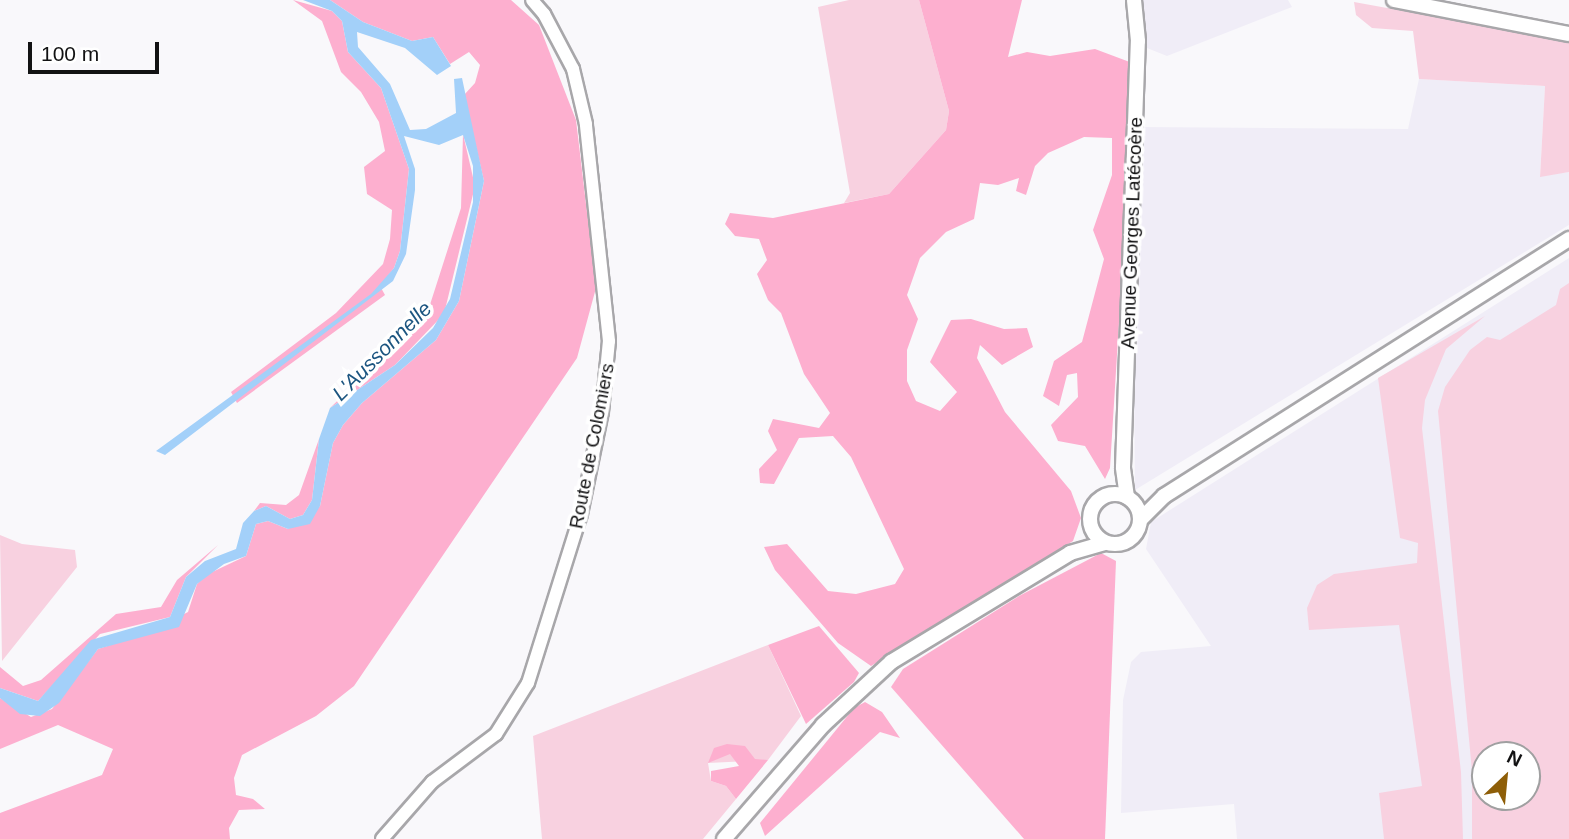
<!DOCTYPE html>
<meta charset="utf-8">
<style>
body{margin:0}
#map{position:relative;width:1569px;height:839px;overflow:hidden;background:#f9f8fb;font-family:Arial,sans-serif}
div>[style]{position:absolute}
.built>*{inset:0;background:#f0edf7}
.green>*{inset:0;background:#f8d1e0}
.forest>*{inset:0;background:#fdafcf}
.water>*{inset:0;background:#a3d0f9}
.roads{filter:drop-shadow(2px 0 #a8a7aa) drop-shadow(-2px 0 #a8a7aa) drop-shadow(0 2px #a8a7aa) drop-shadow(0 -2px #a8a7aa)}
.tertiary>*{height:12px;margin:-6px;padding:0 6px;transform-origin:6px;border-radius:6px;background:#fff}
.secondary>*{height:14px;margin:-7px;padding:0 7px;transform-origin:7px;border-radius:7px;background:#fff}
.secondary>.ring{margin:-7px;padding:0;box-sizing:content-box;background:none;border:14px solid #fff;border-radius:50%}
span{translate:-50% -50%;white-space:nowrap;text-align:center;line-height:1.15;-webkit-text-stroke:7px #fff;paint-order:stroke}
.street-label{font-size:19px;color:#121213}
.water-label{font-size:21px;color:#1c5580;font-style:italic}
.north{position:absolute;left:1471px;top:741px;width:70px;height:70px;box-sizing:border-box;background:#fff;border:2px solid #a0a0a1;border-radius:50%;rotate:26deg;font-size:19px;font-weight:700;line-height:28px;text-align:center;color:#121213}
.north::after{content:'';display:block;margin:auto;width:24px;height:32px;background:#8e5e08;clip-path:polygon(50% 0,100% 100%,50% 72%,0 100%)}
.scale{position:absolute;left:28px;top:42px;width:131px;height:32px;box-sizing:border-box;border:4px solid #121213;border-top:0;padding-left:9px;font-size:21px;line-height:24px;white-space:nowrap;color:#121213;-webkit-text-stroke:5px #fff;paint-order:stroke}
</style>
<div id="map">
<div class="built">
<i style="clip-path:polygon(1138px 0,1288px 0,1292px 7px,1167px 56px,1142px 46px)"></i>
<i style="clip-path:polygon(1419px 79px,1545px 86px,1540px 176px,1569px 172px,1569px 225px,1135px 490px,1134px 369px,1142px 127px,1408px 129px)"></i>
<i style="clip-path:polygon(evenodd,1569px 258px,1569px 839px,1237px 839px,1234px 804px,1121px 813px,1123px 700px,1131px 662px,1141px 652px,1211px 646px,1146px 549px,1151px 522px,1569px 258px,1485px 755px,1527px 755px,1527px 797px,1485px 797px,1485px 755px)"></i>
</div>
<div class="green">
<i style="clip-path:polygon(849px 0,919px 0,949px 111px,946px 130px,889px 194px,844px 203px,850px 193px,818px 7px)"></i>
<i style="clip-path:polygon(1354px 2px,1569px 41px,1569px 172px,1540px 177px,1545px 86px,1419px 79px,1413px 31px,1372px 28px,1356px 15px)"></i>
<i style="clip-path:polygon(evenodd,1569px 283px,1569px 839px,1472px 839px,1472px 771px,1438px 411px,1445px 387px,1470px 350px,1487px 337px,1500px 340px,1556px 305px,1560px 289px,1569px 283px,1485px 755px,1527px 755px,1527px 797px,1485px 797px,1485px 755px)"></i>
<i style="clip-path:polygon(1485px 316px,1446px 349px,1425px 400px,1422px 428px,1461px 772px,1463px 839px,1384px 839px,1379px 793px,1422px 786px,1399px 625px,1309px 630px,1307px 608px,1317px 585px,1334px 574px,1417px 563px,1418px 543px,1400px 538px,1378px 378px)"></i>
<i style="clip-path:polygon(0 535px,22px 544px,75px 550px,77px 567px,2px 661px)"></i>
<i style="clip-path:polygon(768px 645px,801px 716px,768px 760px,708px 763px,711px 781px,726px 786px,736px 799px,703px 839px,542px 839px,533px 736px)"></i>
</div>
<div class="forest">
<i style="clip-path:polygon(293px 0,332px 11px,342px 21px,348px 52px,381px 88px,409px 169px,400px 251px,394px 268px,380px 286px,385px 295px,237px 403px,231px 392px,336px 313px,383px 264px,390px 239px,392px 210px,367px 194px,364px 167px,385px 151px,379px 122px,361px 92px,341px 72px,322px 21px)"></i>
<i style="clip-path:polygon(330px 0,511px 0,539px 25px,576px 120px,596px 288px,577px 358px,354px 686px,316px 716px,242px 755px,234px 778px,236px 795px,253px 799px,265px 809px,239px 810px,229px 828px,230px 839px,0 839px,0 813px,102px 775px,113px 749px,58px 725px,0 749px,0 698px,31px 717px,52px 709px,98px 649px,145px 634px,188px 612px,197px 584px,208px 574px,246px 556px,256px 524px,268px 521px,288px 529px,320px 506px,333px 443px,343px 425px,362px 403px,436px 340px,459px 301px,484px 181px,464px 95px,475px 83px,480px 65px,469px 52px,450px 64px,433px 37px,412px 41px,363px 22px)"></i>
<i style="clip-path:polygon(919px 0,1022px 0,1008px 57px,1027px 52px,1050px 56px,1095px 49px,1135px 64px,1110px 468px,1105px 479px,1085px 446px,1058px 441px,1051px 425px,1078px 397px,1077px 373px,1067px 375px,1059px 406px,1043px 396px,1054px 361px,1082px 342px,1104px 259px,1093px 230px,1112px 175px,1112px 138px,1084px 137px,1048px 153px,1035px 166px,1026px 195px,1016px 191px,1019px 178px,998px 185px,980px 183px,974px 219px,946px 232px,920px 258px,907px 295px,918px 319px,907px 350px,907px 381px,916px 401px,940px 411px,957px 392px,930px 362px,951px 320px,971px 319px,1004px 329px,1027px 328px,1033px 347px,1002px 365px,980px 345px,977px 358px,1005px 412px,1071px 491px,1081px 518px,1073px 541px,871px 666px,838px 643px,775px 570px,764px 547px,787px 544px,828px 591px,856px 594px,895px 584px,904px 569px,851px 457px,833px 436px,799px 438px,774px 484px,760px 483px,759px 469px,777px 450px,768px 431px,773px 419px,819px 428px,830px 413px,804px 374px,781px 313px,768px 300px,757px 274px,767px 260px,759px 239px,735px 236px,725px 224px,730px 213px,773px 218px,889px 194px,946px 130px,949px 111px)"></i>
<i style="clip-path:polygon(463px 134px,475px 186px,444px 314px,395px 365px,330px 408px,427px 314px,461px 208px)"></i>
<i style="clip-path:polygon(319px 439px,312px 500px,303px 515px,290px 519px,266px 506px,254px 511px,260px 503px,286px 505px,299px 495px)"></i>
<i style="clip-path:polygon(218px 545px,186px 577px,170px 617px,100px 634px,38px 701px,0 688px,0 667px,23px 686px,41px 680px,116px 614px,161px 607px,177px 580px)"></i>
<i style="clip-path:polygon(1101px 553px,1116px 561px,1105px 839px,1024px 839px,891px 687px,903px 669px,1019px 596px)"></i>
<i style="clip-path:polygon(819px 626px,859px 673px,854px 682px,806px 724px,768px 645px)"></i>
<i style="clip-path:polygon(865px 702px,882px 712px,900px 738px,880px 732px,765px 836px,760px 823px,854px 708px)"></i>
<i style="clip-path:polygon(727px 744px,745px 746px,755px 759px,768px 760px,736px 799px,726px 786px,711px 781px,711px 771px,739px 766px,730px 754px,708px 763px,714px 748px)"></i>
</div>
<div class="water">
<i style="clip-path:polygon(303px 0,330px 0,363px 22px,412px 41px,433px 37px,451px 66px,437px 75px,405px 48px,357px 32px,358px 47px,390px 84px,410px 130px,426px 129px,456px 113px,454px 79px,462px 78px,484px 181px,459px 301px,436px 340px,362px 403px,343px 425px,333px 443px,320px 506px,310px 524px,288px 529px,268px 521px,256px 524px,246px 556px,224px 564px,197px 584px,179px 627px,98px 649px,59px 703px,40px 716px,20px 714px,0 698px,0 688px,38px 701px,91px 640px,170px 617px,186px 577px,205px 561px,236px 549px,243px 523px,254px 511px,266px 506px,290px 519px,303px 515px,312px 500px,319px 439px,330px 408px,395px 365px,433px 328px,450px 299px,473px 202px,473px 166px,463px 135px,439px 145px,404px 136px,415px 169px,415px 190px,406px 254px,393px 281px,165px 455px,156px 451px,371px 294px,394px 268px,400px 251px,409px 169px,381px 88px,348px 52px,342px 21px,332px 11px)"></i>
</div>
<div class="roads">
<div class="tertiary">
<i style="left:382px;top:839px;width:76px;rotate:-48.7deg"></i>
<i style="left:432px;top:782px;width:80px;rotate:-36.9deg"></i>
<i style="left:496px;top:734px;width:60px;rotate:-57.9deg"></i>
<i style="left:528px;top:683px;width:177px;rotate:-72.6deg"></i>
<i style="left:581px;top:514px;width:104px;rotate:-78.4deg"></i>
<i style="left:602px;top:412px;width:71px;rotate:-84.4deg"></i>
<i style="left:609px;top:341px;width:218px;rotate:-96.1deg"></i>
<i style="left:586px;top:124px;width:57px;rotate:-103.3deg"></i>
<i style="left:573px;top:69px;width:62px;rotate:-117.8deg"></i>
<i style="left:544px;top:14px;width:18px;rotate:-131deg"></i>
</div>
<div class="secondary">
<i style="left:1394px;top:0;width:178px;rotate:11deg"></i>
<i class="ring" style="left:1090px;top:494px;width:36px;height:36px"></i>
<i style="left:1127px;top:497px;width:30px;rotate:-98deg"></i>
<i style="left:1123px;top:467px;width:426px;rotate:-88deg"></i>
<i style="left:1138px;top:41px;width:41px;rotate:-95.6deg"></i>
<i style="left:1140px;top:520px;width:34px;rotate:-45deg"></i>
<i style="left:1164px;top:496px;width:480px;rotate:-32.4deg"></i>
<i style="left:724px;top:839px;width:151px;rotate:-49deg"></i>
<i style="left:823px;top:725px;width:93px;rotate:-42.8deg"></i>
<i style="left:891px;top:662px;width:210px;rotate:-31.3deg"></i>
<i style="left:1070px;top:553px;width:37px;rotate:-16deg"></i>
</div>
</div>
<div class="street-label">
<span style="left:1132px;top:233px;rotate:-88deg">Avenue Georges Latécoère</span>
<span style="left:592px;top:446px;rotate:-79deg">Route de Colomiers</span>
</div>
<div class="water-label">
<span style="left:382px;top:351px;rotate:-45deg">L'Aussonnelle</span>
</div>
<div class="north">N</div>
<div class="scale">100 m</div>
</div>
